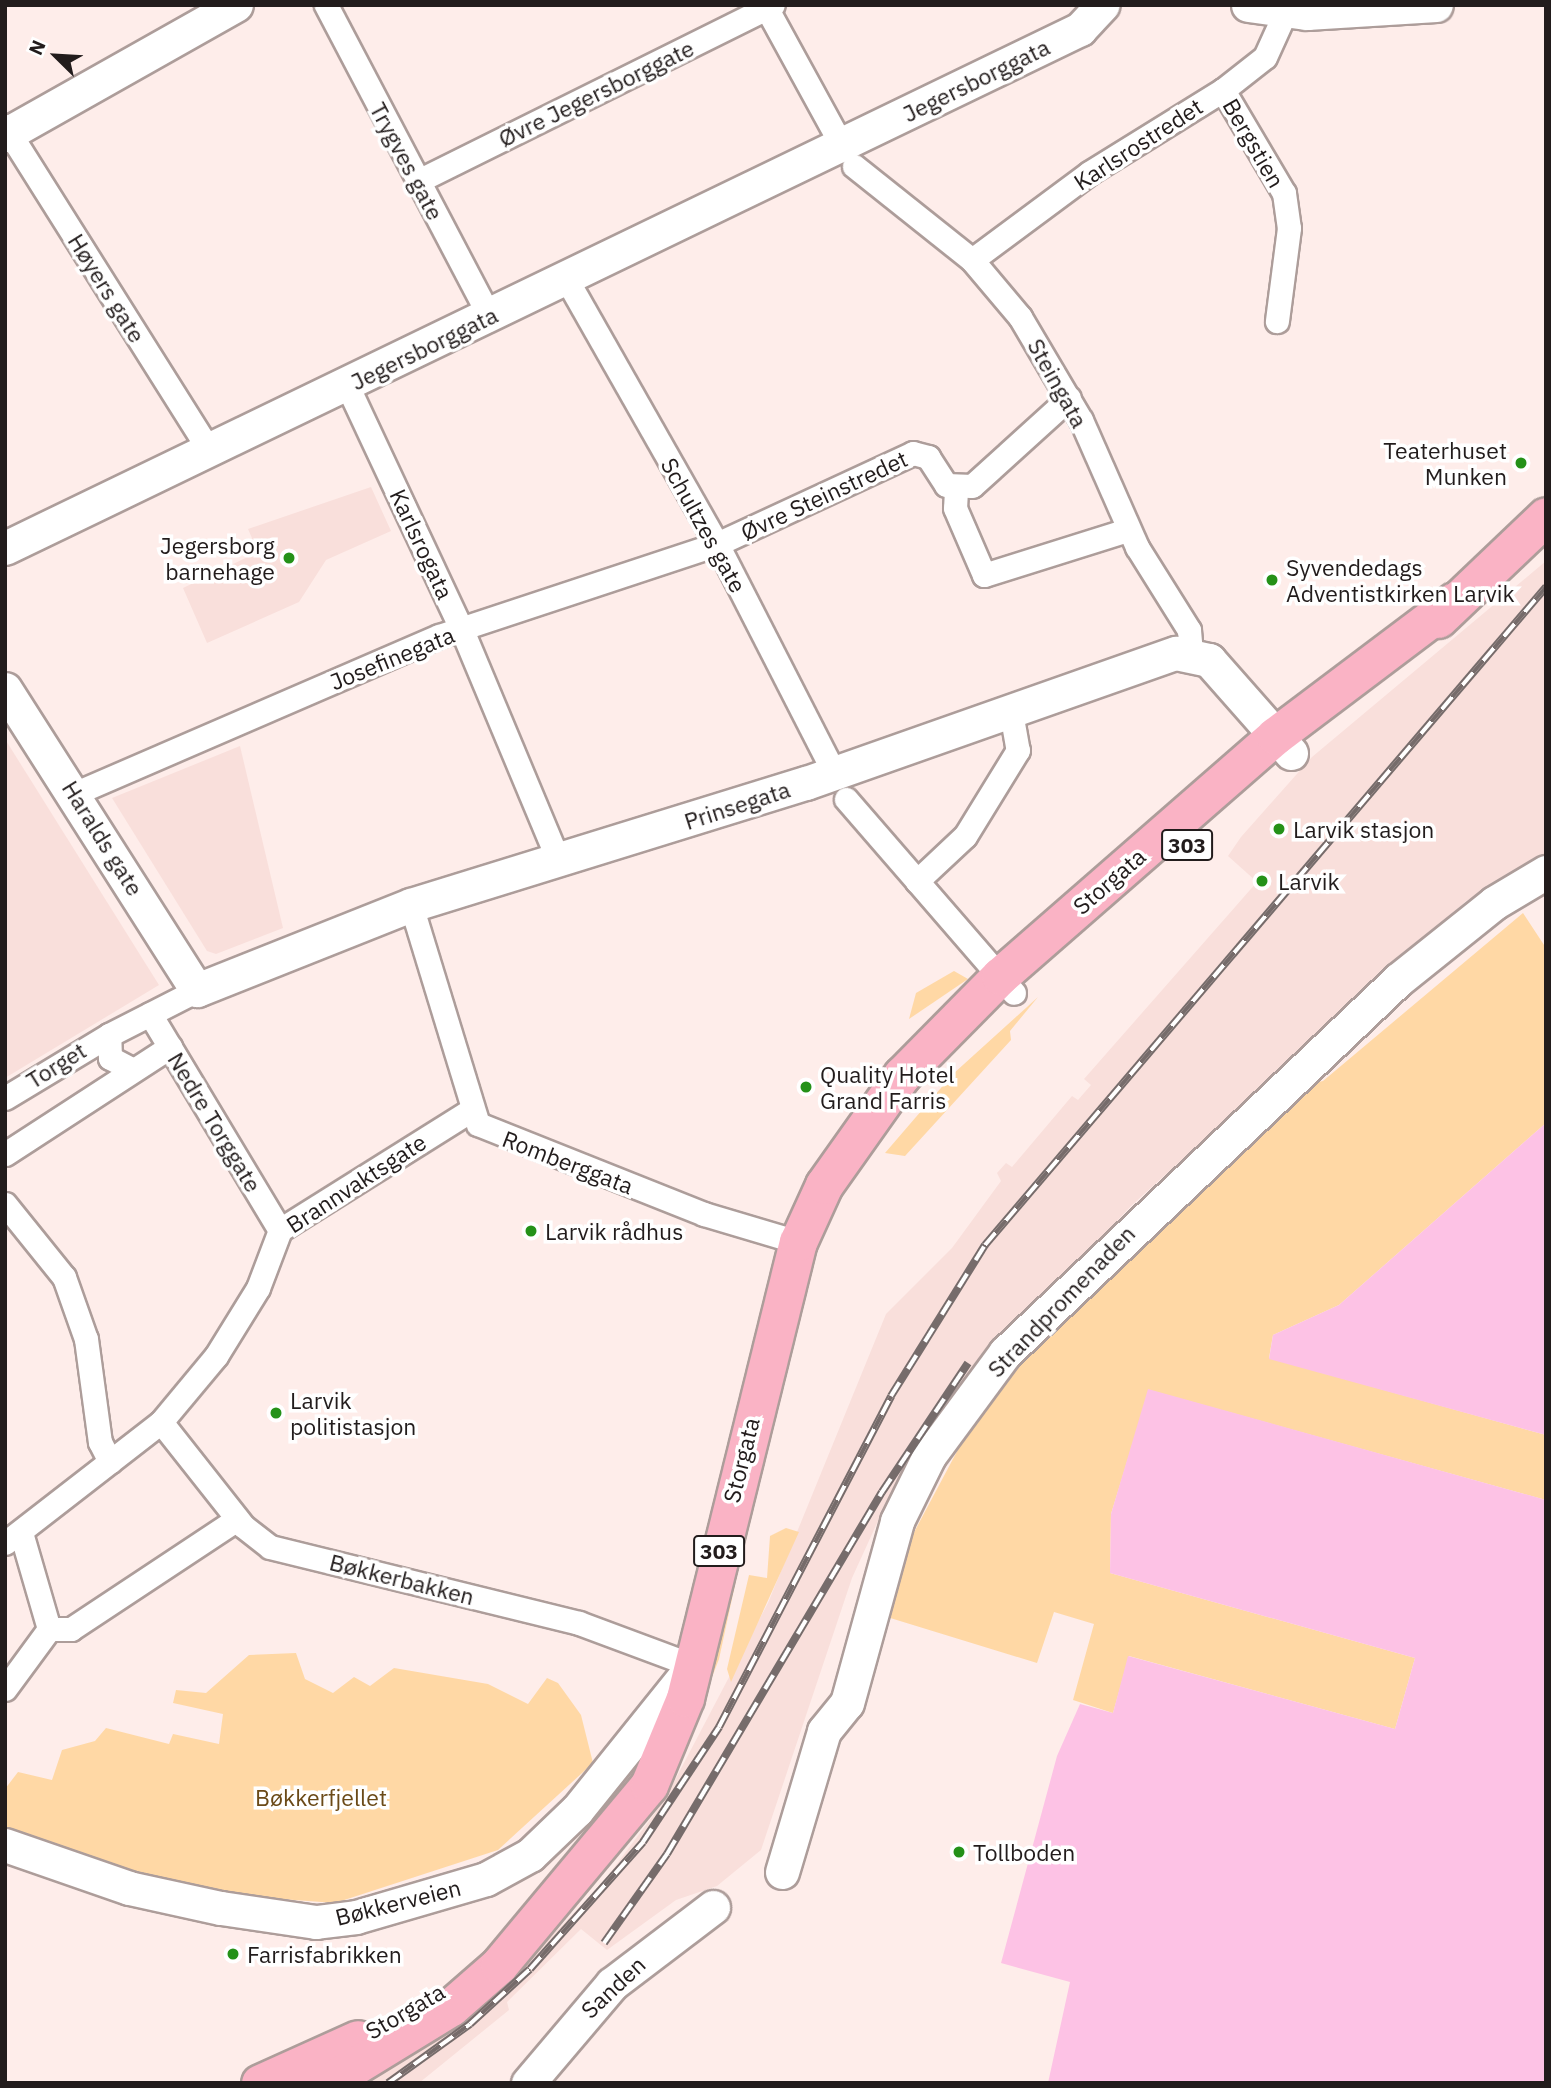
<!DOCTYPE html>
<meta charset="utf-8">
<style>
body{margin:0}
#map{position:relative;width:1551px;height:2088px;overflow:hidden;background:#feedea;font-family:"IBM Plex Sans",sans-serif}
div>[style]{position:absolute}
.built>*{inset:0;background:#f9dfdb}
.green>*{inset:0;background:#ffd8a5}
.water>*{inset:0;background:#fdc2e5}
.roads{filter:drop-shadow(2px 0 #ad9d9a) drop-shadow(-2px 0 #ad9d9a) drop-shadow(0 2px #ad9d9a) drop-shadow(0 -2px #ad9d9a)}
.street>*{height:23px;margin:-11.5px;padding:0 11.5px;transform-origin:11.5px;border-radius:11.5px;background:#fff}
.secondary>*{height:33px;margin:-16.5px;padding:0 16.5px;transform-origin:16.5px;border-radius:16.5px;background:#fff}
.primary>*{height:37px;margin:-18.5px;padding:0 18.5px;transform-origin:18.5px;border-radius:18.5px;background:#fab3c5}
.rail>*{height:8px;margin-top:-4px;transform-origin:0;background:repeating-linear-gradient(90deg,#fff 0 16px,#766c6b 0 32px);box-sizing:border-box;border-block:2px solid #766c6b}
.dots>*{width:19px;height:19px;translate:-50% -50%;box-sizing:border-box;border:4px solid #fff;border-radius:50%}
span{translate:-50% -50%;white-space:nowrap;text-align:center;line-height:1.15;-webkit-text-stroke:7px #fff;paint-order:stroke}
.shield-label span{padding:2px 5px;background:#fff;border:2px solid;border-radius:5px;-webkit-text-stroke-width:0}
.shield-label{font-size:21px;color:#221c1c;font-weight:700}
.street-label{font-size:23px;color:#221c1c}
.poi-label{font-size:23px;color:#221c1c}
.right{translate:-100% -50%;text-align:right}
.left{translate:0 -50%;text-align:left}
.park-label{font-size:23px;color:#6b4a18}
.frame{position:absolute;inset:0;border:7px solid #221c1c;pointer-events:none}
.north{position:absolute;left:21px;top:21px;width:70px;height:70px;-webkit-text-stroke:5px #fff;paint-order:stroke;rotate:294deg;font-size:19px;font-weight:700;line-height:28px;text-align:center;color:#221c1c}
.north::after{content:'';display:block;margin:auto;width:24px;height:32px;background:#221c1c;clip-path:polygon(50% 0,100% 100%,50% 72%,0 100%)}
</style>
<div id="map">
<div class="built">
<i style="clip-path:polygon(371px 487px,391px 531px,326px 560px,299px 602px,207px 643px,183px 588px,258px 552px,248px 529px)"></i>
<i style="clip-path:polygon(1546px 561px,1546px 856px,1466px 901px,1131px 1206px,961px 1390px,888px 1499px,852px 1578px,761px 1850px,717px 1886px,676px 1900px,607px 1950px,581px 1929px,507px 2002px,509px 2010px,419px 2083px,365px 2083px,452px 2027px,512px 1977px,601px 1885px,664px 1801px,768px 1603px,886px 1314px,952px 1248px,1001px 1181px,997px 1173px,1006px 1163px,1012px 1167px,1072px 1096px,1078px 1100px,1091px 1085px,1084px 1079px,1257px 882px,1228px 856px,1241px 837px,1312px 757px)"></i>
<i style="clip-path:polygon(5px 739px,159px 985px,5px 1078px)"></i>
<i style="clip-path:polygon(240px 746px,283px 928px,216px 954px,207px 951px,112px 798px)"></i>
</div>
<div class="green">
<i style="clip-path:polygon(1523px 913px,1546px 948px,1546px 1123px,1339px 1305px,1273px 1335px,1269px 1358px,1546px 1435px,1546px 1500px,1149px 1390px,1111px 1514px,1110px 1573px,1415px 1658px,1395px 1729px,1129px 1656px,1113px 1713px,1073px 1700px,1094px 1624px,1054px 1612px,1037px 1663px,887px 1617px,903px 1553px,979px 1410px,1136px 1242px,1304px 1085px,1323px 1081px)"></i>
<i style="clip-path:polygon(954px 971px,968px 979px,909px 1019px,916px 993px)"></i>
<i style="clip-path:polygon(1038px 997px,1010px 1031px,1011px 1040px,905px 1156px,885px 1153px,953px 1074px)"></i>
<i style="clip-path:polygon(760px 1469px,719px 1659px,695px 1721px)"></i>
<i style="clip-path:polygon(786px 1528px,799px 1532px,731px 1682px,727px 1669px,749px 1575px,767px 1578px,770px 1536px)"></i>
<i style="clip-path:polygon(296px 1653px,305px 1679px,333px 1693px,354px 1677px,370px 1686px,394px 1668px,488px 1684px,528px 1704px,547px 1678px,558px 1683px,581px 1715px,593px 1763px,498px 1850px,335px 1903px,227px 1895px,94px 1862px,5px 1830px,5px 1789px,18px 1772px,52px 1780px,62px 1750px,95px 1741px,106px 1728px,169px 1744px,173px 1734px,219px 1744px,223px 1714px,173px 1703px,176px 1690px,206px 1693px,249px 1655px)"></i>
</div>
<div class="water">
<i style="clip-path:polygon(1546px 1123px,1546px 1435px,1269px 1359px,1273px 1335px,1339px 1305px)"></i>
<i style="clip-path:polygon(1148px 1389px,1546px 1500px,1546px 2083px,1048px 2083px,1070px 1982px,1001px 1963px,1057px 1756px,1080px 1704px,1113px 1713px,1128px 1656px,1395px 1729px,1415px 1658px,1110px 1573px,1111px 1514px)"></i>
</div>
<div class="roads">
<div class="street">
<i style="left:326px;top:5px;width:351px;rotate:62.3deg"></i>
<i style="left:767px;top:9px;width:156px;rotate:61.3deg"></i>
<i style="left:1223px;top:90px;width:120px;rotate:59.4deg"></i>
<i style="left:1284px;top:193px;width:35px;rotate:82deg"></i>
<i style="left:1289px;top:228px;width:94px;rotate:97.4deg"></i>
<i style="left:5px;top:126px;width:384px;rotate:57.8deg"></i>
<i style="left:854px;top:166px;width:151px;rotate:38.5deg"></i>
<i style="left:972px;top:260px;width:75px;rotate:49.9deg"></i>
<i style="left:1020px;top:317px;width:120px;rotate:59.4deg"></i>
<i style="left:1081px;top:420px;width:139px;rotate:66.2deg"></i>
<i style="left:1137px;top:547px;width:98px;rotate:57.9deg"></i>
<i style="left:1189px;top:630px;width:21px;rotate:85deg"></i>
<i style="left:418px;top:181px;width:396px;rotate:-26.4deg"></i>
<i style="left:972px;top:260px;width:146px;rotate:-36.6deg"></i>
<i style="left:1089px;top:173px;width:158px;rotate:-31.8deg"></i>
<i style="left:1223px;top:90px;width:53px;rotate:-38.2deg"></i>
<i style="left:1265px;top:57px;width:48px;rotate:-65.6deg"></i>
<i style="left:567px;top:280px;width:304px;rotate:60.4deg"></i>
<i style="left:717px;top:544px;width:257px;rotate:62.9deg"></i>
<i style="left:347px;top:385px;width:271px;rotate:64.9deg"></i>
<i style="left:462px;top:630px;width:249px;rotate:67.3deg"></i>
<i style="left:956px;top:490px;width:18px;rotate:93deg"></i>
<i style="left:955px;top:508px;width:73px;rotate:66.6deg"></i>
<i style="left:984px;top:575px;width:151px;rotate:-17.4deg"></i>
<i style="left:1011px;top:712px;width:39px;rotate:80deg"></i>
<i style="left:1018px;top:750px;width:101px;rotate:121.6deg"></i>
<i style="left:965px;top:836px;width:66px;rotate:136.8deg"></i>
<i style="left:917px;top:881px;width:148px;rotate:49.1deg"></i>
<i style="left:76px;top:793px;width:395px;rotate:-23.4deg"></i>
<i style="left:439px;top:636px;width:293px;rotate:-18.3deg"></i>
<i style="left:717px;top:544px;width:216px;rotate:-24.9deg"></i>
<i style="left:913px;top:453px;width:16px;rotate:15deg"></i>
<i style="left:928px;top:457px;width:33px;rotate:57deg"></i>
<i style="left:946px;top:485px;width:26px;rotate:2deg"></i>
<i style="left:972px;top:486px;width:131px;rotate:-42.2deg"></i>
<i style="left:846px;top:799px;width:108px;rotate:49.1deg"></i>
<i style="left:411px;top:905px;width:229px;rotate:73deg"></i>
<i style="left:478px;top:1124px;width:243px;rotate:21.7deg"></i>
<i style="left:704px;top:1214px;width:98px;rotate:16.6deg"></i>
<i style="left:150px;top:1014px;width:252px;rotate:59deg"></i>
<i style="left:133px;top:1070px;width:26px;rotate:-152deg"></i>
<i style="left:110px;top:1058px;width:23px;rotate:-92deg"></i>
<i style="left:109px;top:1035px;width:99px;rotate:-27.1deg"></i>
<i style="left:5px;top:1098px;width:122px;rotate:-31.2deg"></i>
<i style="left:5px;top:1154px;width:197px;rotate:-33deg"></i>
<i style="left:5px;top:1204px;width:94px;rotate:51.1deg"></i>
<i style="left:64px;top:1277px;width:66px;rotate:70.5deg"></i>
<i style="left:86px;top:1339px;width:104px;rotate:82.3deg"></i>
<i style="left:100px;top:1442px;width:22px;rotate:63deg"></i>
<i style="left:161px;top:1422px;width:132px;rotate:51.7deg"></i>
<i style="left:243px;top:1526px;width:34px;rotate:38deg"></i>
<i style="left:270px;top:1547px;width:318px;rotate:13.8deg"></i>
<i style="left:579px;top:1623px;width:121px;rotate:20.4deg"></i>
<i style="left:22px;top:1536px;width:97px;rotate:73.8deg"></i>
<i style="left:5px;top:1543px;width:197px;rotate:-37.8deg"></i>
<i style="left:161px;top:1422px;width:86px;rotate:-50.2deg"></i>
<i style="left:216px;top:1356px;width:80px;rotate:-58.3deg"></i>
<i style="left:258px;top:1288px;width:62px;rotate:-69.2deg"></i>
<i style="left:280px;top:1230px;width:226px;rotate:-32.1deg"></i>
<i style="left:49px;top:1629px;width:22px"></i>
<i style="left:71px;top:1629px;width:199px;rotate:-33.5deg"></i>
<i style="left:5px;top:1689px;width:74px;rotate:-53.7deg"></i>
</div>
<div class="secondary">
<i style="left:1248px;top:5px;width:60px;rotate:7.7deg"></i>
<i style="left:1307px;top:13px;width:129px;rotate:-3.5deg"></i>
<i style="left:5px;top:135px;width:265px;rotate:-29.4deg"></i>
<i style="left:5px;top:548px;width:1194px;rotate:-25.77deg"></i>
<i style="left:1080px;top:29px;width:33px;rotate:-47deg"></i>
<i style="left:5px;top:689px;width:357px;rotate:57.5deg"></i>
<i style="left:197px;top:990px;width:230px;rotate:-21.7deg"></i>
<i style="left:411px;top:905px;width:413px;rotate:-17.2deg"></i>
<i style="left:806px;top:783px;width:392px;rotate:-19.4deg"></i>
<i style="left:1176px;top:653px;width:34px;rotate:12deg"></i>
<i style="left:1209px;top:660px;width:124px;rotate:48.6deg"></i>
<i style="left:5px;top:1845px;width:131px;rotate:19.1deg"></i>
<i style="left:129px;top:1888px;width:94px;rotate:12.3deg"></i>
<i style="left:221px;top:1908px;width:96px;rotate:8.4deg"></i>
<i style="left:316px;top:1922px;width:40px;rotate:-7.1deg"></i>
<i style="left:356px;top:1917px;width:135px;rotate:-16.3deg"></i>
<i style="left:486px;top:1879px;width:50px;rotate:-28.6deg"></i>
<i style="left:530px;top:1855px;width:65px;rotate:-43.8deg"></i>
<i style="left:577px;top:1810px;width:176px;rotate:-51.2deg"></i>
<i style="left:782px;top:1872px;width:147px;rotate:-73.4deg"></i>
<i style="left:824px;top:1731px;width:36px;rotate:-51deg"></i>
<i style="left:847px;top:1703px;width:189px;rotate:-74.6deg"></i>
<i style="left:897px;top:1521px;width:72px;rotate:-63.8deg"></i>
<i style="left:929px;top:1456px;width:128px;rotate:-53.6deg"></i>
<i style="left:1005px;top:1353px;width:542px;rotate:-43.5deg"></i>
<i style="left:1398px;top:980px;width:123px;rotate:-38.7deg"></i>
<i style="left:1494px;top:903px;width:61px;rotate:-30.8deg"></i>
<i style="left:528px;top:2083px;width:130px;rotate:-49.7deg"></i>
<i style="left:612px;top:1984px;width:127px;rotate:-37.3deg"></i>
</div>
<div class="primary">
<i style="left:1438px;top:619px;width:149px;rotate:-43.6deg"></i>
<i style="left:260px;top:2083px;width:107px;rotate:-24.2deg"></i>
<i style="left:327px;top:2083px;width:145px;rotate:-31.5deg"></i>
<i style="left:451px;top:2007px;width:64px;rotate:-41.2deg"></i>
<i style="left:499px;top:1965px;width:234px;rotate:-50.2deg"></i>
<i style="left:649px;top:1785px;width:94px;rotate:-67.5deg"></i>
<i style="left:685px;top:1698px;width:470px;rotate:-76.1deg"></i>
<i style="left:798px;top:1242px;width:63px;rotate:-65.5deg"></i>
<i style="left:824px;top:1185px;width:135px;rotate:-54.7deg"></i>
<i style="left:902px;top:1075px;width:139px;rotate:-45.3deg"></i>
<i style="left:1000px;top:976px;width:365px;rotate:-41.1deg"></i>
<i style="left:1275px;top:736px;width:224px;rotate:-37deg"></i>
</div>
</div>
<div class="rail">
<i style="left:604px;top:1943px;width:109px;rotate:-54.7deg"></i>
<i style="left:667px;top:1854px;width:421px;rotate:-59.3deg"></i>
<i style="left:882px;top:1492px;width:155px;rotate:-56.3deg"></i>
<i style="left:388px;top:2083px;width:101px;rotate:-35.7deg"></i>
<i style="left:470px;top:2024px;width:81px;rotate:-42.5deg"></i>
<i style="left:530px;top:1969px;width:170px;rotate:-48.3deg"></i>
<i style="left:643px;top:1842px;width:138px;rotate:-56.5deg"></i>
<i style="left:719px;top:1727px;width:373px;rotate:-62.5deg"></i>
<i style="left:891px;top:1396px;width:178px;rotate:-58.1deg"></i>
<i style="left:985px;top:1245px;width:865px;rotate:-49.55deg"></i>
</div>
<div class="dots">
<i style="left:1521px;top:463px;background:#249118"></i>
<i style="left:289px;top:558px;background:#249118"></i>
<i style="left:1272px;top:580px;background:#249118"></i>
<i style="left:1279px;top:829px;background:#249118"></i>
<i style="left:1262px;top:881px;background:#249118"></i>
<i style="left:806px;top:1087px;background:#249118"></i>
<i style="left:531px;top:1231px;background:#249118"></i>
<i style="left:276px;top:1413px;background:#249118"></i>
<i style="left:959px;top:1852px;background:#249118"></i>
<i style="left:233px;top:1954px;background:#249118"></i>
</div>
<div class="shield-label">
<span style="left:1187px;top:845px">303</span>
<span style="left:719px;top:1551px">303</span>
</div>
<div class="street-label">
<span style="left:976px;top:80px;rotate:-26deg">Jegersborggata</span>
<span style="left:596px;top:93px;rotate:-26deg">Øvre Jegersborggate</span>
<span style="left:1254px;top:143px;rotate:60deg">Bergstien</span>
<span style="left:1138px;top:144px;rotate:-33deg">Karlsrostredet</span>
<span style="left:407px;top:161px;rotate:62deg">Trygves gate</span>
<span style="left:107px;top:288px;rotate:58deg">Høyers gate</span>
<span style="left:424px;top:348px;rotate:-26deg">Jegersborggata</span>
<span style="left:1058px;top:383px;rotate:61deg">Steingata</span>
<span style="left:824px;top:495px;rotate:-25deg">Øvre Steinstredet</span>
<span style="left:704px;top:525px;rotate:61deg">Schultzes gate</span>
<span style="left:422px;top:544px;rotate:65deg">Karlsrogata</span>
<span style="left:392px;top:658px;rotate:-22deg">Josefinegata</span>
<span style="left:737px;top:805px;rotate:-18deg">Prinsegata</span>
<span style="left:103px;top:838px;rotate:58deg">Haralds gate</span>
<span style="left:1109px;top:881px;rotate:-41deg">Storgata</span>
<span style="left:56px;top:1065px;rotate:-32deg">Torget</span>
<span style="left:215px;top:1122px;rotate:59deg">Nedre Torggate</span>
<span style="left:568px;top:1162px;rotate:21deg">Romberggata</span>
<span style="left:356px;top:1183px;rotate:-33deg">Brannvaktsgate</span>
<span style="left:1061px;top:1301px;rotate:-46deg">Strandpromenaden</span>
<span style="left:741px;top:1460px;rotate:-76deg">Storgata</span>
<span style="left:402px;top:1579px;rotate:14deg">Bøkkerbakken</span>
<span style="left:398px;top:1902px;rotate:-14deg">Bøkkerveien</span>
<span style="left:613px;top:1987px;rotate:-43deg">Sanden</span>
<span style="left:405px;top:2011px;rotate:-30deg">Storgata</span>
</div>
<div class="poi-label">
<span class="right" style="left:1507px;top:463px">Teaterhuset<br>Munken</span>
<span class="right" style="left:275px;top:558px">Jegersborg<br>barnehage</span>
<span class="left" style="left:1286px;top:580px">Syvendedags<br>Adventistkirken Larvik</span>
<span class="left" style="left:1293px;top:829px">Larvik stasjon</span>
<span class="left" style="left:1278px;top:881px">Larvik</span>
<span class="left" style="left:820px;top:1087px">Quality Hotel<br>Grand Farris</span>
<span class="left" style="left:545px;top:1231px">Larvik rådhus</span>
<span class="left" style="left:290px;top:1413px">Larvik<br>politistasjon</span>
<span class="left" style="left:973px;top:1852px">Tollboden</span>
<span class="left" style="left:247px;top:1954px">Farrisfabrikken</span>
</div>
<div class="park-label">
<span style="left:321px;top:1797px">Bøkkerfjellet</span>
</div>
<div class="frame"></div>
<div class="north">N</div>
</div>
